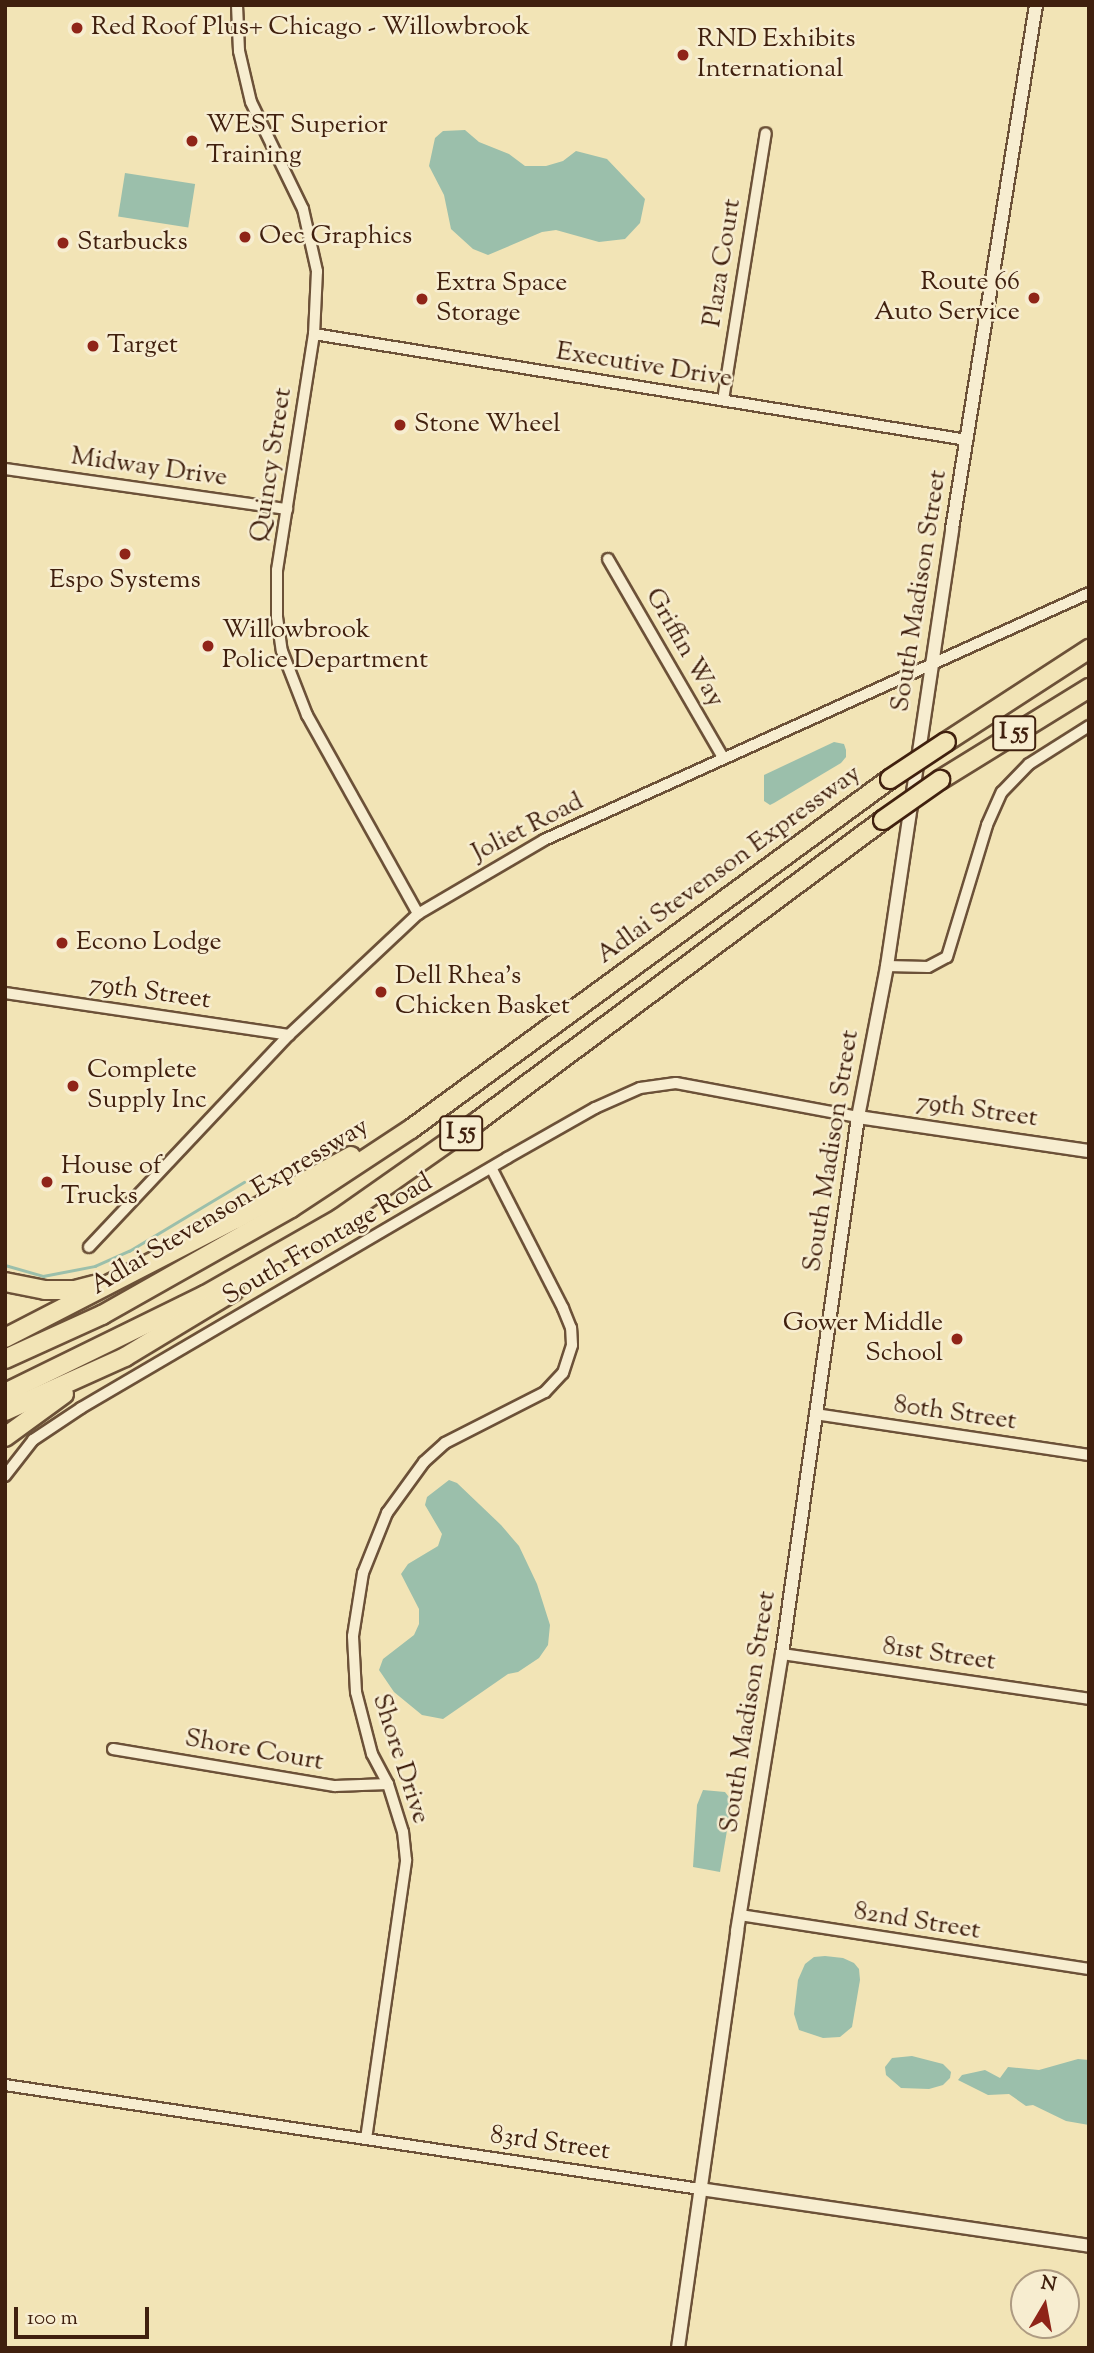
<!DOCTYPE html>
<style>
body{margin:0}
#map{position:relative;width:1094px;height:2353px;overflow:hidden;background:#f2e4b6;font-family:"Sorts Mill Goudy",serif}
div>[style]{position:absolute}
.water>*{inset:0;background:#9bbfab;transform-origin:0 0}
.stream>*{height:2.5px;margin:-1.25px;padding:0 1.25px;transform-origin:1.25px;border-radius:1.25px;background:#9bbfab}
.roads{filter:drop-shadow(2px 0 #6c5138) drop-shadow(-2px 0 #6c5138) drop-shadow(0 2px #6c5138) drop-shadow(0 -2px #6c5138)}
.street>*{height:10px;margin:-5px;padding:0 5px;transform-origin:5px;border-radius:5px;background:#f7edd0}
.secondary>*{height:12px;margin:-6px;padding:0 6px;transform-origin:6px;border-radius:6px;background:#f7edd0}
.highway>*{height:18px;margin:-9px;padding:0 9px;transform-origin:9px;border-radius:9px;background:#f2e4b6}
.bridges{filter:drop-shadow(2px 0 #40200e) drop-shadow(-2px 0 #40200e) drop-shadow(0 2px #40200e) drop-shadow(0 -2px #40200e)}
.highway-bridge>*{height:18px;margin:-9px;padding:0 9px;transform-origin:9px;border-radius:9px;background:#f2e4b6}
.dots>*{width:19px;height:19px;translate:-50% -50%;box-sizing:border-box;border:4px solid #f7edd0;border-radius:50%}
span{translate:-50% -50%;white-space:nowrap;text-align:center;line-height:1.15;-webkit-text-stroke:5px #f7edd0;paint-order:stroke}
.shield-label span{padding:2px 5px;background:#f7edd0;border:2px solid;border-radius:5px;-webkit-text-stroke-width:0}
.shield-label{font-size:24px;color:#40200e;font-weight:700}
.poi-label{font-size:26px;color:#40200e}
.left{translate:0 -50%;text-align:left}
.right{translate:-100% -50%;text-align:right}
.street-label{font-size:26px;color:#40200e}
.frame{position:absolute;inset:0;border:7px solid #40200e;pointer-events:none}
.north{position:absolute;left:1010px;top:2269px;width:70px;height:70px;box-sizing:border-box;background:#f7edd0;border:2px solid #ae9b82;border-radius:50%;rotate:10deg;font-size:19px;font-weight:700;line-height:28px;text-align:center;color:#40200e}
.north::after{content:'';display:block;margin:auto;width:24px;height:32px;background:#8f2418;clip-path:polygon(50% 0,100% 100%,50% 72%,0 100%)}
.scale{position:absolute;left:14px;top:2307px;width:135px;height:32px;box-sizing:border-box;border:4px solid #40200e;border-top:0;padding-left:9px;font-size:21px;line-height:24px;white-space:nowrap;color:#40200e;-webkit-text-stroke:5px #f7edd0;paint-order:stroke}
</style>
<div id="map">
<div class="water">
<i style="clip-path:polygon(465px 130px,479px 142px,509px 154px,525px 166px,546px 166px,563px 161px,576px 151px,607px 159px,645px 199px,640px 223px,625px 239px,599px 242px,556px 230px,542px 232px,488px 255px,473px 249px,451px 229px,444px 195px,429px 166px,435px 138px,443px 131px)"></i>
<i style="left:125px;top:173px;width:71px;height:44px;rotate:9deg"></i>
<i style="clip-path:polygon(834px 742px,844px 744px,846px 750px,846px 757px,841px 763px,774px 803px,770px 805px,764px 801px,764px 775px)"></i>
<i style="clip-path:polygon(449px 1480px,457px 1483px,501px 1525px,519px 1546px,537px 1584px,550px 1625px,548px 1645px,539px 1658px,518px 1672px,508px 1674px,443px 1719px,422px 1715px,394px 1692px,379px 1670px,383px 1659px,414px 1635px,419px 1624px,419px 1609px,401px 1574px,408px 1564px,438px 1546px,442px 1534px,425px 1505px,427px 1497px)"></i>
<i style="clip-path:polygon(703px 1790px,725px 1792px,732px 1801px,720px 1872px,693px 1867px,697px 1805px)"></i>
<i style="clip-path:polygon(825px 1956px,843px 1958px,854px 1963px,859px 1969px,860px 1980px,852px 2027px,840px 2037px,823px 2038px,799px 2030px,794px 2014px,798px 1980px,805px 1964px,814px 1957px)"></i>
<i style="clip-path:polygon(912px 2056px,943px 2064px,951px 2072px,950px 2078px,943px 2085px,929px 2089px,901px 2088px,886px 2075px,885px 2067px,892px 2058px)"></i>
<i style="clip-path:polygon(1078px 2059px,1089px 2060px,1089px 2125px,1066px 2121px,1033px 2105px,1026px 2106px,1009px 2094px,988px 2095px,958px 2080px,962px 2075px,985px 2070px,1000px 2078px,1008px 2067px,1039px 2070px)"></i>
</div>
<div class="stream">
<i style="left:5px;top:1265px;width:40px;rotate:16deg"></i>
<i style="left:43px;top:1276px;width:53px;rotate:-10.9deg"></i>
<i style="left:95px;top:1266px;width:37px;rotate:-24deg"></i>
<i style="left:129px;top:1251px;width:134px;rotate:-31deg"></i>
</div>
<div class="roads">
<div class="street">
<i style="left:237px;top:5px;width:46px;rotate:87.5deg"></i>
<i style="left:239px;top:51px;width:52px;rotate:76.8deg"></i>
<i style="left:251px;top:102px;width:119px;rotate:64.1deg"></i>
<i style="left:303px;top:209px;width:64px;rotate:77.3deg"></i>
<i style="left:317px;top:271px;width:63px;rotate:92.7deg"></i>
<i style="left:314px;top:334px;width:239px;rotate:98.9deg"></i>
<i style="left:277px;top:570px;width:47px;rotate:90deg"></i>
<i style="left:277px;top:617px;width:34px;rotate:82deg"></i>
<i style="left:282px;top:651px;width:69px;rotate:68.7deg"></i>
<i style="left:307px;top:715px;width:228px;rotate:60.8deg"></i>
<i style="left:314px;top:334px;width:662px;rotate:9.22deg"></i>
<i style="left:723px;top:400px;width:270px;rotate:-80.9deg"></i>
<i style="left:5px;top:469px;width:285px;rotate:8.1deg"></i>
<i style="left:608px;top:559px;width:229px;rotate:59.9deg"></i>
<i style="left:887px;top:966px;width:41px;rotate:1.4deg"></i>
<i style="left:928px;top:967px;width:21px;rotate:-28deg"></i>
<i style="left:947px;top:957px;width:138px;rotate:-73.1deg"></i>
<i style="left:987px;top:825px;width:36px;rotate:-66deg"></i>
<i style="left:1002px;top:792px;width:39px;rotate:-46deg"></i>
<i style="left:1029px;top:764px;width:71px;rotate:-32.3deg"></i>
<i style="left:5px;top:993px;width:287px;rotate:8.4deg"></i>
<i style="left:89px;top:1247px;width:291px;rotate:-46.7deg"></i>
<i style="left:289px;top:1035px;width:177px;rotate:-43.2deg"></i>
<i style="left:418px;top:914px;width:146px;rotate:-30.4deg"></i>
<i style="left:544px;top:840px;width:598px;rotate:-24.38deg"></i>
<i style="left:815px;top:1414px;width:277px;rotate:8.5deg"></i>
<i style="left:5px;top:1476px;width:46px;rotate:-52.1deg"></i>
<i style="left:33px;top:1440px;width:58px;rotate:-33.7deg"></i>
<i style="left:81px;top:1408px;width:494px;rotate:-30.4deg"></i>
<i style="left:507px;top:1158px;width:101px;rotate:-29.6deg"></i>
<i style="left:595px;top:1108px;width:49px;rotate:-24deg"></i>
<i style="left:640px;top:1088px;width:36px;rotate:-8deg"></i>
<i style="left:676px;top:1083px;width:185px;rotate:10.6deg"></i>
<i style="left:782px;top:1654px;width:310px;rotate:8.3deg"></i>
<i style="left:113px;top:1749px;width:225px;rotate:9.5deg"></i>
<i style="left:335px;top:1786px;width:53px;rotate:-2.2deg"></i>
<i style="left:740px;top:1915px;width:353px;rotate:8.8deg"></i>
<i style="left:5px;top:2085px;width:703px;rotate:8.51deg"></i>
<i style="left:366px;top:2139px;width:282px;rotate:-81.8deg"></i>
<i style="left:406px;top:1860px;width:28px;rotate:-96deg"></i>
<i style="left:403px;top:1832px;width:50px;rotate:-107.4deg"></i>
<i style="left:388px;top:1784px;width:34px;rotate:-118deg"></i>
<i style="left:372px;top:1754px;width:64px;rotate:-104.5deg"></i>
<i style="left:356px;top:1692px;width:56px;rotate:-93.1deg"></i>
<i style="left:353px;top:1636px;width:64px;rotate:-81deg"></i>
<i style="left:363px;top:1573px;width:65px;rotate:-68.2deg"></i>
<i style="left:387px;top:1513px;width:63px;rotate:-54deg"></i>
<i style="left:424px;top:1462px;width:28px;rotate:-42deg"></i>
<i style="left:445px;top:1443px;width:112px;rotate:-27deg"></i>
<i style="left:545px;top:1392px;width:26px;rotate:-47deg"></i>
<i style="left:563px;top:1373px;width:29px;rotate:-72deg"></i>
<i style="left:572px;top:1345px;width:17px;rotate:-93deg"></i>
<i style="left:571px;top:1328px;width:22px;rotate:-112deg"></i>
<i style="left:563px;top:1308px;width:156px;rotate:-117.1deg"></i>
</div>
<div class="secondary">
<i style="left:858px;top:1117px;width:233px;rotate:8.4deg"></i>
<i style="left:700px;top:2189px;width:393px;rotate:8.3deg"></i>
<i style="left:678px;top:2348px;width:421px;rotate:-81.9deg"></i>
<i style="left:737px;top:1931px;width:281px;rotate:-80.8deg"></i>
<i style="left:782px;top:1654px;width:542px;rotate:-81.94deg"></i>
<i style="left:858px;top:1117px;width:154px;rotate:-79.1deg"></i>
<i style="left:887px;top:966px;width:442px;rotate:-81.5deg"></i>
<i style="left:952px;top:529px;width:531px;rotate:-80.89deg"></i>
</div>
<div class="highway">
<i style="left:946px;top:742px;width:171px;rotate:-33deg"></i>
<i style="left:940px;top:780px;width:175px;rotate:-31.7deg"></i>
<i style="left:5px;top:1282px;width:41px;rotate:11.3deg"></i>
<i style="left:45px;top:1290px;width:30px"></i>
<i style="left:75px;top:1290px;width:20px;rotate:-15deg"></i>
<i style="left:5px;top:1338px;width:260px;rotate:-27.3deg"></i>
<i style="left:236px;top:1219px;width:131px;rotate:-28.7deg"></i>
<i style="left:5px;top:1359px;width:107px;rotate:-24.4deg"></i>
<i style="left:102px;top:1315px;width:217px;rotate:-29.5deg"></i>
<i style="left:291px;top:1208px;width:144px;rotate:-33.4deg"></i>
<i style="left:411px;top:1129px;width:593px;rotate:-36.16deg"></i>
<i style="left:5px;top:1393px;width:223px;rotate:-26.1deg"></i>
<i style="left:205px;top:1295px;width:155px;rotate:-29.7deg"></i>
<i style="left:340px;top:1218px;width:169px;rotate:-35.1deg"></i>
<i style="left:478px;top:1121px;width:505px;rotate:-36.62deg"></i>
<i style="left:5px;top:1411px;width:132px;rotate:-24.2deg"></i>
<i style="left:125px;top:1357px;width:127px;rotate:-31.2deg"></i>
<i style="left:5px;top:1437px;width:73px;rotate:-36.1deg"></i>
</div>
</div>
<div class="bridges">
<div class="highway-bridge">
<i style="left:890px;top:779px;width:67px;rotate:-33.5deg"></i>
<i style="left:883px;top:820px;width:70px;rotate:-35.1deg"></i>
</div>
</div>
<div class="dots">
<i style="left:77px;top:28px;background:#8f2418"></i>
<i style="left:683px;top:55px;background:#8f2418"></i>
<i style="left:192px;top:141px;background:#8f2418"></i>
<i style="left:245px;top:237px;background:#8f2418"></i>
<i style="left:63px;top:243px;background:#8f2418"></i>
<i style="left:1034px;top:298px;background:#8f2418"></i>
<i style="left:422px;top:299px;background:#8f2418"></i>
<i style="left:93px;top:346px;background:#8f2418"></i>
<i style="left:400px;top:425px;background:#8f2418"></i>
<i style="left:125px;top:554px;background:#8f2418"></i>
<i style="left:208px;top:646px;background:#8f2418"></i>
<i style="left:62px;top:943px;background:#8f2418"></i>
<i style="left:381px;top:992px;background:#8f2418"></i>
<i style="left:73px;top:1086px;background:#8f2418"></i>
<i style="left:47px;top:1182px;background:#8f2418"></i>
<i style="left:957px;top:1339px;background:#8f2418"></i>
</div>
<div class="shield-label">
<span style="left:1014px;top:733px">I 55</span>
<span style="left:461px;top:1133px">I 55</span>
</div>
<div class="poi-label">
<span class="left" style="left:91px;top:28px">Red Roof Plus+ Chicago - Willowbrook</span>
<span class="left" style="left:697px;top:55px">RND Exhibits<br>International</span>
<span class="left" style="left:206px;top:141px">WEST Superior<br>Training</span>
<span class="left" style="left:259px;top:237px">Oec Graphics</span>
<span class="left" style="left:77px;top:243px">Starbucks</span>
<span class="right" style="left:1020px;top:298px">Route 66<br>Auto Service</span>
<span class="left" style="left:436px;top:299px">Extra Space<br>Storage</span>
<span class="left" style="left:107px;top:346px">Target</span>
<span class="left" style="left:414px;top:425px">Stone Wheel</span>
<span style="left:125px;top:581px">Espo Systems</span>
<span class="left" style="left:222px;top:646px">Willowbrook<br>Police Department</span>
<span class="left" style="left:76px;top:943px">Econo Lodge</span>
<span class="left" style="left:395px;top:992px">Dell Rhea's<br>Chicken Basket</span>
<span class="left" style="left:87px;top:1086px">Complete<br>Supply Inc</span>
<span class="left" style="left:61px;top:1182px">House of<br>Trucks</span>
<span class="right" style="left:943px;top:1339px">Gower Middle<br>School</span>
</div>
<div class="street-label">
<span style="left:723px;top:263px;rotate:-81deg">Plaza Court</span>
<span style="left:644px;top:366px;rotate:9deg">Executive Drive</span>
<span style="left:272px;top:465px;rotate:-81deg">Quincy Street</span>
<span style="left:149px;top:468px;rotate:8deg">Midway Drive</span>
<span style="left:920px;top:591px;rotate:-81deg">South Madison Street</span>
<span style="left:684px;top:648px;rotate:60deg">Griffin Way</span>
<span style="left:528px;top:828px;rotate:-27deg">Joliet Road</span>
<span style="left:729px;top:865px;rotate:-36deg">Adlai Stevenson Expressway</span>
<span style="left:150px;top:993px;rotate:8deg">79th Street</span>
<span style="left:977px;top:1111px;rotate:8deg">79th Street</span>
<span style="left:832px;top:1151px;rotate:-81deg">South Madison Street</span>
<span style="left:230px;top:1207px;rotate:-31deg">Adlai Stevenson Expressway</span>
<span style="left:328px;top:1240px;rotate:-30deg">South Frontage Road</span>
<span style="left:955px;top:1414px;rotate:8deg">80th Street</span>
<span style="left:939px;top:1655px;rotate:8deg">81st Street</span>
<span style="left:749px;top:1712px;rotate:-81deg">South Madison Street</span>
<span style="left:254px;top:1751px;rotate:10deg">Shore Court</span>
<span style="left:400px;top:1759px;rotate:72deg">Shore Drive</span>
<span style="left:917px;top:1922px;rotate:9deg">82nd Street</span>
<span style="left:550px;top:2144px;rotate:8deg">83rd Street</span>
</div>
<div class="frame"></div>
<div class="north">N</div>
<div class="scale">100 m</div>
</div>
